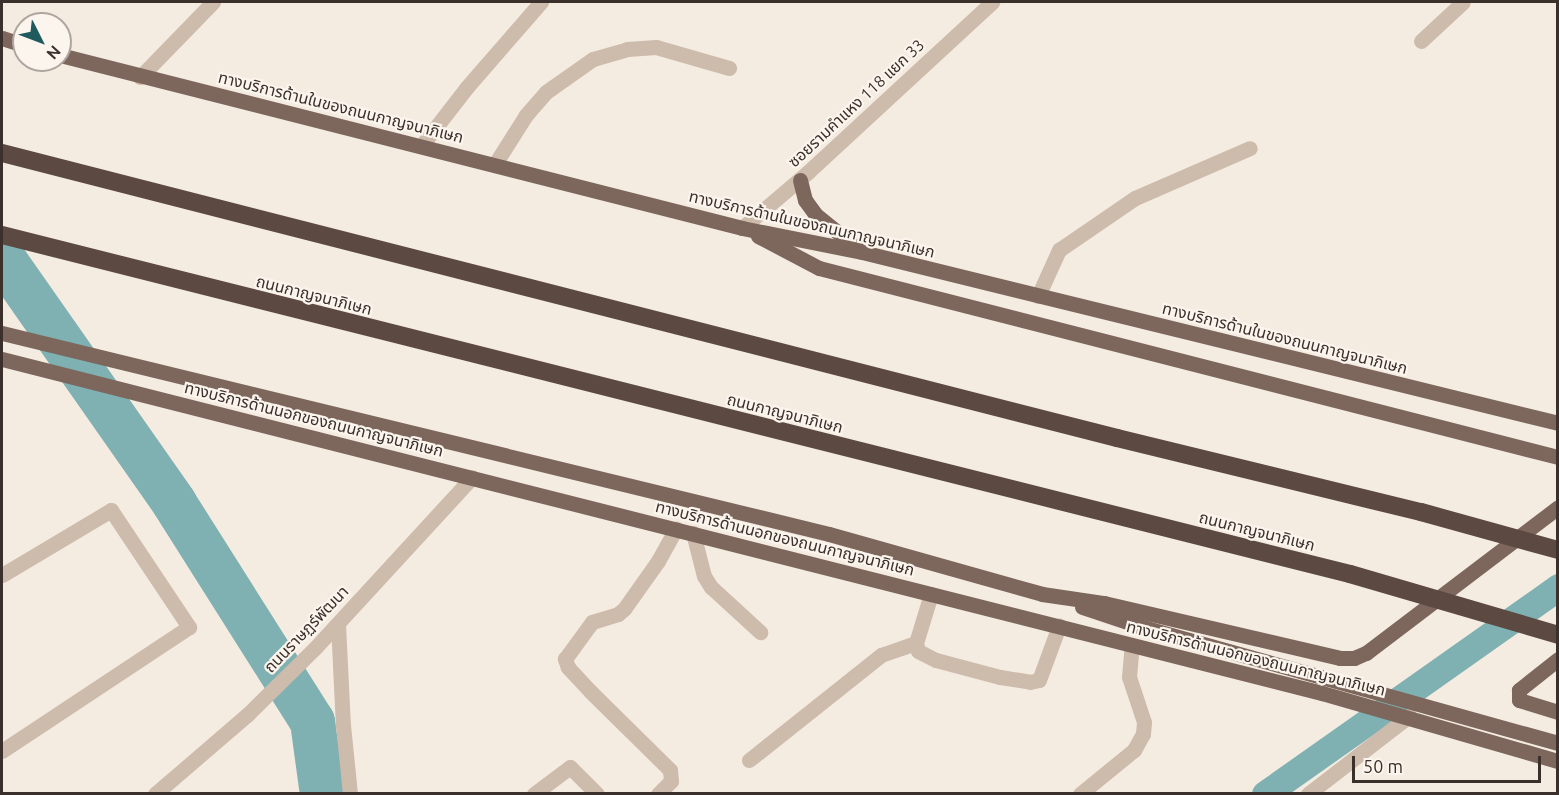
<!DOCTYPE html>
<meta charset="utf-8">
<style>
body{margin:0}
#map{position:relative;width:1559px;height:795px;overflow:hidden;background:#f4ebe1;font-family:Ubuntu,"Noto Sans Thai",sans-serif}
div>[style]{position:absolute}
.canal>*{height:27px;margin:-13.5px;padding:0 13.5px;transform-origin:13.5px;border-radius:13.5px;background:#7fb0b2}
.river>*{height:45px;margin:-22.5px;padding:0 22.5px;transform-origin:22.5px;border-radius:22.5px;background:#7fb0b2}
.minor>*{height:15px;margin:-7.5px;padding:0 7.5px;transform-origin:7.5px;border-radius:7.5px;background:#cdbbac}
.major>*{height:15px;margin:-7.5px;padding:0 7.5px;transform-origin:7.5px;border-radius:7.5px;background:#7d675c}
.highway>*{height:18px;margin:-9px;padding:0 9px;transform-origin:9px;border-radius:9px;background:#5c4a42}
.highway-bridge>*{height:18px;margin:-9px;padding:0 9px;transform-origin:9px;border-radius:9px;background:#5c4a42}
span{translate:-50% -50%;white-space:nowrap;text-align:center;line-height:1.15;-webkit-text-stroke:4.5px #fbf5ee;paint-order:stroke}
.street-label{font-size:16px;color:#3b302b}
.frame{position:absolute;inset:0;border:3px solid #3b302b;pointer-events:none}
.north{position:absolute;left:12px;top:12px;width:60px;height:60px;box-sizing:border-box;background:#fbf5ee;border:2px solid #aea6a0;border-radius:50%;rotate:132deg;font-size:16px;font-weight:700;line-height:24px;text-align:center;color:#3b302b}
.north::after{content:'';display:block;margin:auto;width:21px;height:27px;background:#1f5a5e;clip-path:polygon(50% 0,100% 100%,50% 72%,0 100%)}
.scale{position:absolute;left:1352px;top:756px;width:189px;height:27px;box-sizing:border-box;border:3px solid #3b302b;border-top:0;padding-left:8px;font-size:18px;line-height:21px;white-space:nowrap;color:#3b302b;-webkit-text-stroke:4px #fbf5ee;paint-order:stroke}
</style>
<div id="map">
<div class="canal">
<i style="left:1265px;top:794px;width:359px;rotate:-35.2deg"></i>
</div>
<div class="river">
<i style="left:2px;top:257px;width:300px;rotate:55deg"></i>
<i style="left:174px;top:503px;width:258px;rotate:57.7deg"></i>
<i style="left:312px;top:721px;width:74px;rotate:82.2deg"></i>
</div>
<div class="minor">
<i style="left:1421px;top:41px;width:57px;rotate:-42.9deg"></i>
<i style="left:140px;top:77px;width:105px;rotate:-45.8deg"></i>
<i style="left:422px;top:145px;width:73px;rotate:-52.2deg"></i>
<i style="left:467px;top:87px;width:113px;rotate:-49deg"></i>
<i style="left:495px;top:164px;width:58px;rotate:-57.7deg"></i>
<i style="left:526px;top:115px;width:30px;rotate:-49deg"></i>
<i style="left:546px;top:92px;width:57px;rotate:-35.1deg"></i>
<i style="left:593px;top:59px;width:35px;rotate:-16deg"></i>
<i style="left:627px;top:49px;width:29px;rotate:-4deg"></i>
<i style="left:656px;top:47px;width:76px;rotate:16deg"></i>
<i style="left:742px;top:228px;width:87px;rotate:-40.3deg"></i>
<i style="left:808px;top:172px;width:251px;rotate:-42.7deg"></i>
<i style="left:1038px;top:296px;width:51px;rotate:-65.5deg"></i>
<i style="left:1059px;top:250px;width:92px;rotate:-34.4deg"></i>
<i style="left:1135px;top:198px;width:125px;rotate:-23.5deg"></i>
<i style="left:693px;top:533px;width:44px;rotate:75.7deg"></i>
<i style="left:704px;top:576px;width:13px;rotate:58deg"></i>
<i style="left:711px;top:587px;width:67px;rotate:42.6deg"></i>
<i style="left:2px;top:575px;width:127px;rotate:-30.8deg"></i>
<i style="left:111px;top:510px;width:141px;rotate:56.3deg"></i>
<i style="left:189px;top:627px;width:224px;rotate:146.5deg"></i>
<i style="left:931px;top:594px;width:51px;rotate:107deg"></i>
<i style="left:916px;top:643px;width:8px;rotate:76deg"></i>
<i style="left:918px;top:651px;width:20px;rotate:27deg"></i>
<i style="left:936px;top:660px;width:66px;rotate:14.9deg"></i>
<i style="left:1000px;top:677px;width:30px;rotate:9deg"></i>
<i style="left:1030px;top:682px;width:9px;rotate:-13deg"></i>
<i style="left:1039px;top:680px;width:58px;rotate:-69.7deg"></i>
<i style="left:338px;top:624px;width:101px;rotate:87.2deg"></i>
<i style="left:343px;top:725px;width:69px;rotate:84.2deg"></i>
<i style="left:749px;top:760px;width:169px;rotate:-38.5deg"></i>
<i style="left:881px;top:655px;width:37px;rotate:-19deg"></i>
<i style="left:155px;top:794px;width:123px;rotate:-40.7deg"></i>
<i style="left:248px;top:714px;width:94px;rotate:-44.6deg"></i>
<i style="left:315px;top:648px;width:232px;rotate:-47.4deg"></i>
<i style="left:534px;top:794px;width:45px;rotate:-36.9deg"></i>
<i style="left:570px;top:767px;width:38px;rotate:45deg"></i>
<i style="left:658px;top:794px;width:18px;rotate:-45deg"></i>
<i style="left:671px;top:781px;width:11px;rotate:-95deg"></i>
<i style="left:670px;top:770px;width:112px;rotate:-135.4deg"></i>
<i style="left:590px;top:691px;width:33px;rotate:-133deg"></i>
<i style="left:568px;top:667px;width:9px;rotate:-111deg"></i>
<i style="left:565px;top:659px;width:46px;rotate:-53.9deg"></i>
<i style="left:592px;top:622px;width:27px;rotate:-17deg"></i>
<i style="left:618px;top:614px;width:8px;rotate:-40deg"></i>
<i style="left:624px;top:609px;width:59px;rotate:-54.7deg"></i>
<i style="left:658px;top:561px;width:37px;rotate:-61deg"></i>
<i style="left:1080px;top:794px;width:70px;rotate:-39.2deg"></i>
<i style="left:1134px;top:750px;width:18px;rotate:-61deg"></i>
<i style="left:1143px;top:734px;width:12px;rotate:-85deg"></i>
<i style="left:1144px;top:722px;width:47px;rotate:-108.4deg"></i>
<i style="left:1129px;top:677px;width:32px;rotate:-85deg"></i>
<i style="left:1308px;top:794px;width:128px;rotate:-37.7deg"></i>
</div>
<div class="major">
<i style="left:2px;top:38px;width:23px;rotate:18deg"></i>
<i style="left:60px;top:55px;width:704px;rotate:14.23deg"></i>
<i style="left:742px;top:228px;width:122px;rotate:11.3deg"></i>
<i style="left:862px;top:252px;width:717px;rotate:13.8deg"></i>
<i style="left:800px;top:180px;width:21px;rotate:76deg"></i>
<i style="left:805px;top:200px;width:17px;rotate:54deg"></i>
<i style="left:815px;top:214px;width:54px;rotate:39deg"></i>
<i style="left:758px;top:236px;width:69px;rotate:27.7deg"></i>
<i style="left:819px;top:268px;width:763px;rotate:14.35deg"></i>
<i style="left:2px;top:333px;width:851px;rotate:13.66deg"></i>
<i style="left:829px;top:534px;width:221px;rotate:15.7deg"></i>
<i style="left:1042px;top:594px;width:63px;rotate:8.3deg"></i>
<i style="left:1104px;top:603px;width:242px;rotate:13.1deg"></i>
<i style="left:1340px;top:658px;width:14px"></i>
<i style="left:1354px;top:658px;width:13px;rotate:-23deg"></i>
<i style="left:1366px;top:653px;width:241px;rotate:-37.2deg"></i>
<i style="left:2px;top:359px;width:1362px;rotate:14.2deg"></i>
<i style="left:1322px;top:693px;width:246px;rotate:16.1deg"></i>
<i style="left:1082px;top:607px;width:60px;rotate:18.4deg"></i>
<i style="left:1139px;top:626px;width:435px;rotate:15.6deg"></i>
<i style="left:1558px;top:659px;width:50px;rotate:141.5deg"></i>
<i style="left:1519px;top:690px;width:10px;rotate:90deg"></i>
<i style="left:1519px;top:700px;width:41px;rotate:17.1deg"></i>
</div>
<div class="highway">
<i style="left:2px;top:153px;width:1151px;rotate:14.34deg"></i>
<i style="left:1117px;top:438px;width:313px;rotate:13.7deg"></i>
<i style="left:2px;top:235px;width:1390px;rotate:14.12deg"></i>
</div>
<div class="highway-bridge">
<i style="left:1421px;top:512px;width:142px;rotate:15.5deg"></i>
<i style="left:1350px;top:574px;width:217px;rotate:16.3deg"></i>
</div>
<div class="street-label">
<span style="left:856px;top:103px;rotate:-43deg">ซอยรามคำแหง 118 แยก 33</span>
<span style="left:341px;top:107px;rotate:14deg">ทางบริการด้านในของถนนกาญจนาภิเษก</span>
<span style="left:812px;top:224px;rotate:13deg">ทางบริการด้านในของถนนกาญจนาภิเษก</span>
<span style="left:314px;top:295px;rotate:14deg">ถนนกาญจนาภิเษก</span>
<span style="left:1285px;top:338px;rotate:14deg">ทางบริการด้านในของถนนกาญจนาภิเษก</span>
<span style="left:785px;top:413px;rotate:14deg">ถนนกาญจนาภิเษก</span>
<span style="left:314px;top:419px;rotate:14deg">ทางบริการด้านนอกของถนนกาญจนาภิเษก</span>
<span style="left:1257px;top:531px;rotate:14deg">ถนนกาญจนาภิเษก</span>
<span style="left:785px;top:538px;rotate:14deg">ทางบริการด้านนอกของถนนกาญจนาภิเษก</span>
<span style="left:306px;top:629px;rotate:-46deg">ถนนราษฏร์พัฒนา</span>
<span style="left:1256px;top:658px;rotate:14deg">ทางบริการด้านนอกของถนนกาญจนาภิเษก</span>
</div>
<div class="frame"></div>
<div class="north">N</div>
<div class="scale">50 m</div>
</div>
